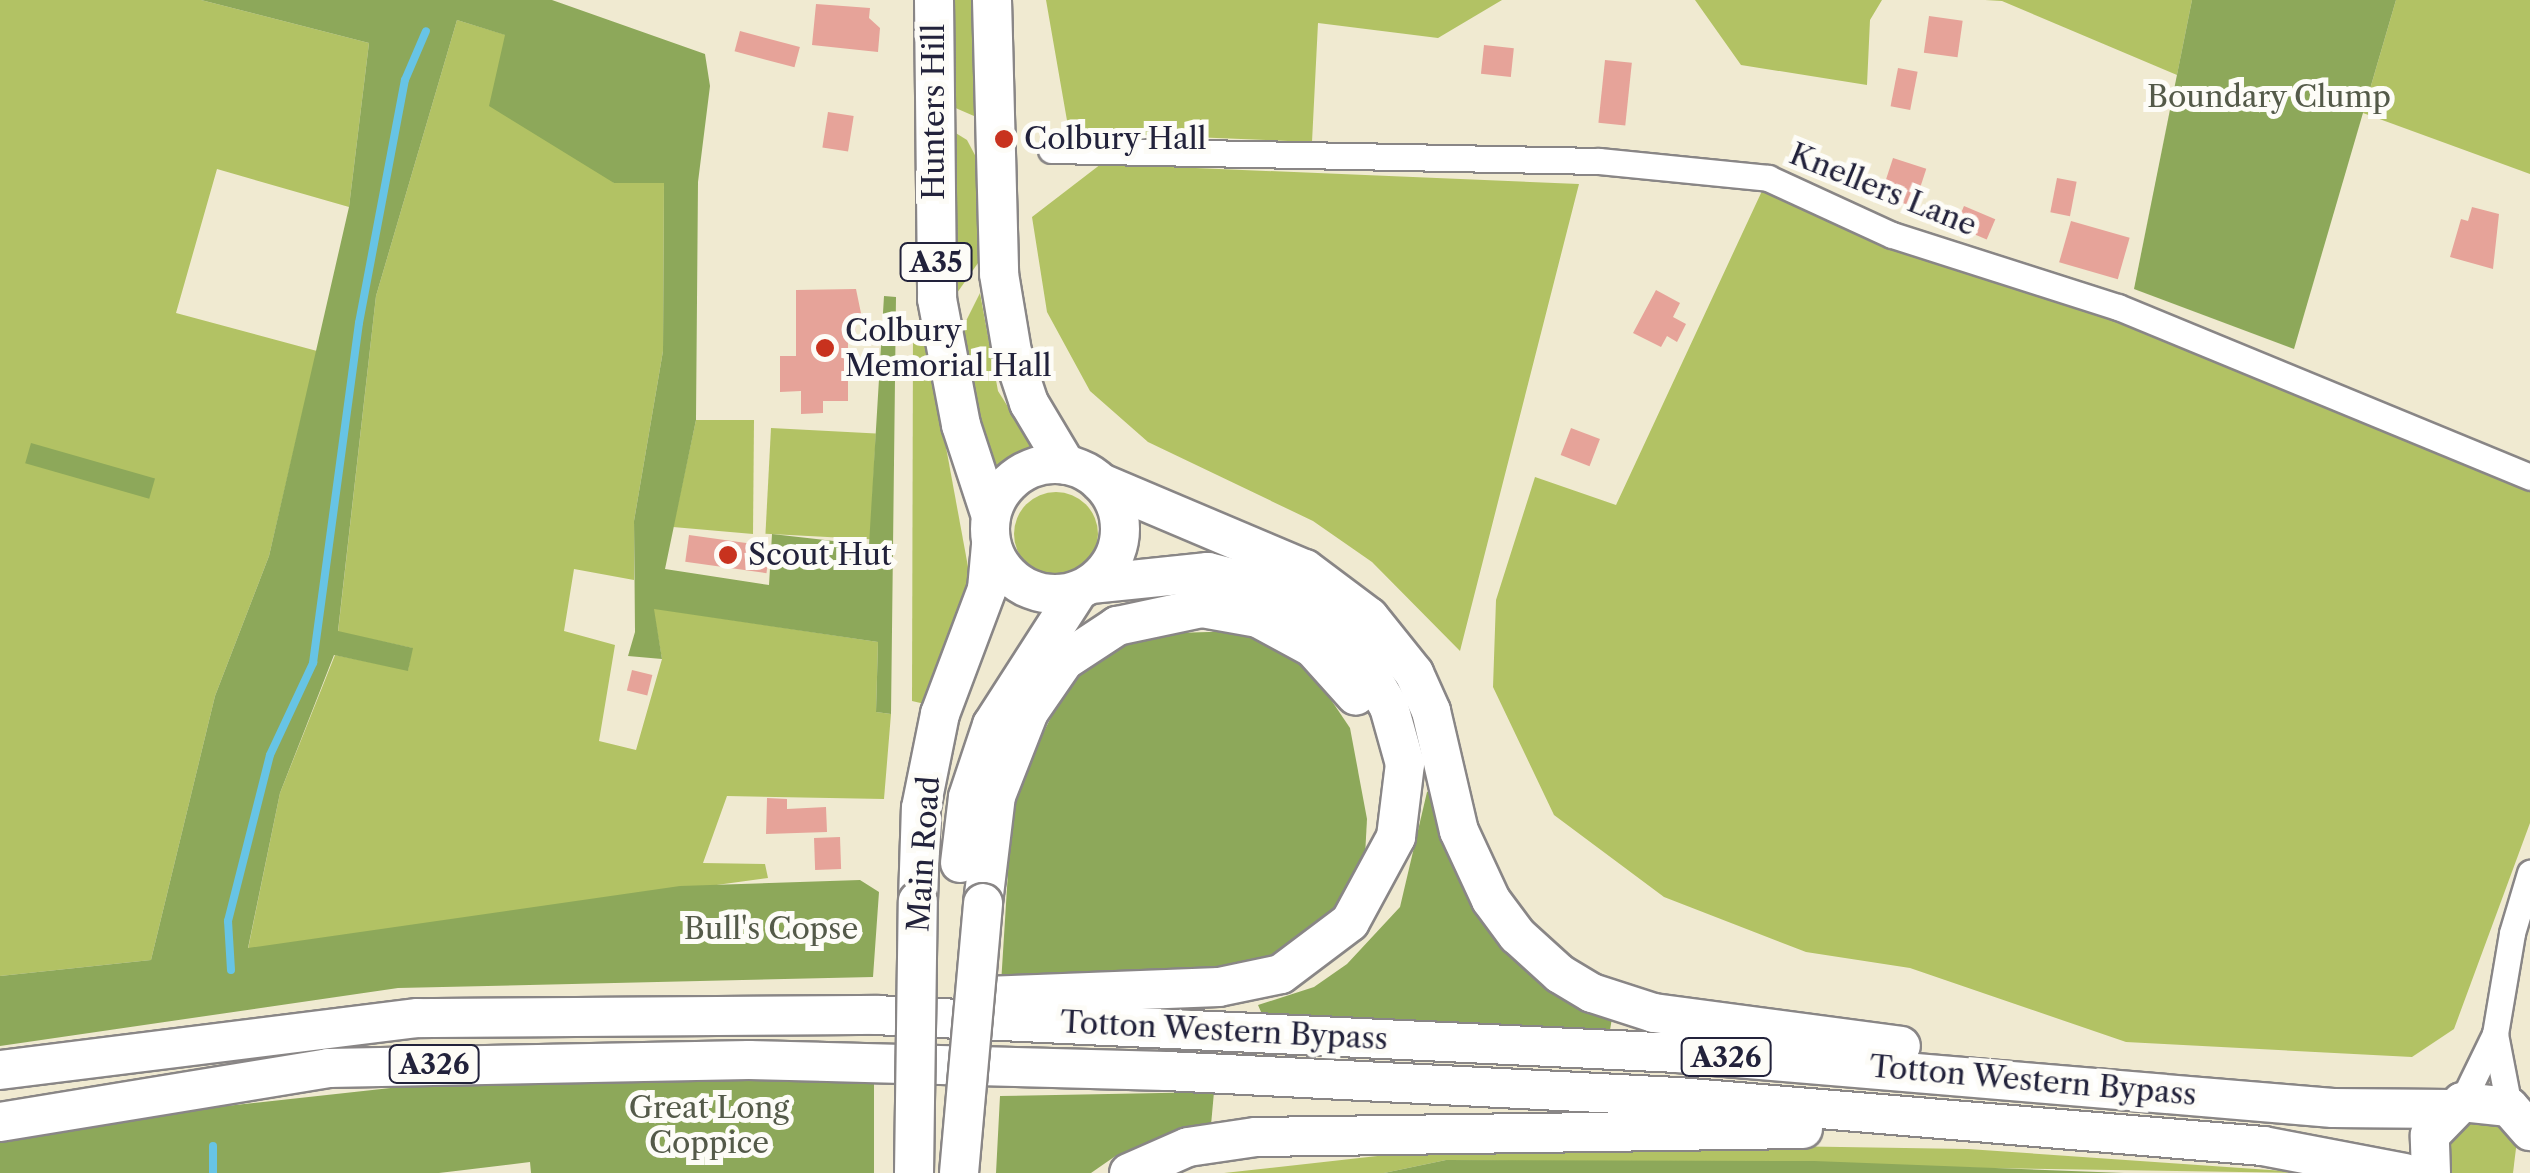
<!DOCTYPE html>
<style>
body{margin:0}
#map{position:relative;width:2530px;height:1173px;overflow:hidden;background:#f0ead1;font-family:"Libre Caslon Text",serif}
div>[style]{position:absolute}
.green>*{inset:0;background:#b2c264;transform-origin:0 0}
.round{border-radius:50%}
.forest>*{inset:0;background:#8da85a;transform-origin:0 0}
.stream>*{height:8px;margin:-4px;padding:0 4px;transform-origin:4px;border-radius:4px;background:#67c4e5}
.building>*{inset:0;background:#e6a399;transform-origin:0 0}
.roads{filter:drop-shadow(2px 0 #898686) drop-shadow(-2px 0 #898686) drop-shadow(0 2px #898686) drop-shadow(0 -2px #898686)}
.street>*{height:25px;margin:-12.5px;padding:0 12.5px;transform-origin:12.5px;border-radius:12.5px;background:#fff}
.primary>*{height:38px;margin:-19px;padding:0 19px;transform-origin:19px;border-radius:19px;background:#fff}
.primary>.ring{margin:-19px;padding:0;box-sizing:content-box;background:none;border:38px solid #fff;border-radius:50%}
.bridges{filter:drop-shadow(2px 0 #898686) drop-shadow(-2px 0 #898686) drop-shadow(0 2px #898686) drop-shadow(0 -2px #898686)}
.primary-bridge>*{height:38px;margin:-19px;padding:0 19px;transform-origin:19px;border-radius:19px;background:#fff}
.dots>*{width:28px;height:28px;translate:-50% -50%;box-sizing:border-box;border:5px solid #fdfcf7;border-radius:50%}
span{translate:-50% -50%;white-space:nowrap;text-align:center;line-height:1.15;-webkit-text-stroke:10px #fdfcf7;paint-order:stroke}
.shield-label span{padding:2px 8px;background:#fdfcf7;border:2px solid;border-radius:8px;-webkit-text-stroke-width:0}
.shield-label{font-size:28px;color:#22223b;font-weight:700}
.park-label{font-size:30px;color:#545a49}
.street-label{font-size:30px;color:#22223b}
.poi-label{font-size:30px;color:#22223b}
.left{translate:0 -50%;text-align:left}
</style>
<div id="map">
<div class="green">
<i style="clip-path:polygon(0 0,201px 0,369px 43px,349px 207px,217px 169px,176px 313px,317px 351px,269px 556px,215px 696px,151px 960px,0 976px)"></i>
<i style="clip-path:polygon(947px 0,975px 0,974px 116px,944px 103px)"></i>
<i style="clip-path:polygon(1046px 0,1502px 0,1438px 38px,1318px 23px,1312px 142px,1069px 132px)"></i>
<i style="clip-path:polygon(1695px 0,1882px 0,1870px 20px,1867px 85px,1741px 65px)"></i>
<i style="clip-path:polygon(1985px 0,2192px 0,2177px 75px,2002px 1px)"></i>
<i style="clip-path:polygon(2396px 0,2530px 0,2530px 174px,2363px 113px)"></i>
<i style="clip-path:polygon(457px 20px,506px 35px,614px 183px,664px 182px,663px 351px,634px 521px,634px 580px,574px 569px,564px 631px,615px 645px,599px 741px,636px 750px,662px 659px,653px 608px,878px 642px,876px 712px,891px 714px,884px 799px,727px 796px,703px 863px,765px 864px,768px 878px,248px 949px,280px 793px,335px 655px,408px 670px,412px 648px,338px 632px,376px 296px)"></i>
<i style="clip-path:polygon(946px 127px,967px 140px,976px 157px,978px 263px,950px 303px)"></i>
<i style="clip-path:polygon(1101px 164px,1579px 184px,1460px 651px,1372px 562px,1313px 521px,1148px 442px,1090px 391px,1047px 312px,1032px 217px)"></i>
<i style="clip-path:polygon(1768px 178px,2118px 307px,2530px 477px,2530px 823px,2454px 1029px,2412px 1057px,2126px 1042px,1910px 968px,1806px 952px,1664px 897px,1554px 815px,1493px 687px,1496px 600px,1535px 477px,1616px 505px)"></i>
<i style="clip-path:polygon(980px 293px,998px 391px,1034px 448px,993px 476px,954px 330px,963px 327px)"></i>
<i style="clip-path:polygon(925px 333px,971px 583px,929px 705px,912px 701px,913px 334px)"></i>
<i style="clip-path:polygon(696px 420px,754px 420px,753px 534px,673px 527px)"></i>
<i style="left:771px;top:428px;width:105px;height:106px;rotate:3deg"></i>
<i class="round" style="left:1014px;top:492px;width:84px;height:84px"></i>
<i style="clip-path:polygon(2490px 1116px,2517px 1140px,2513px 1173px,2446px 1173px,2445px 1135px,2453px 1125px)"></i>
<i style="clip-path:polygon(1708px 1145px,1968px 1149px,2312px 1173px,1446px 1160px,1384px 1173px,1224px 1173px,1449px 1148px)"></i>
</div>
<div class="forest">
<i style="clip-path:polygon(201px 0,552px 0,705px 54px,710px 86px,698px 182px,696px 420px,665px 569px,769px 585px,772px 534px,869px 545px,884px 296px,896px 297px,891px 714px,876px 712px,878px 642px,654px 609px,662px 659px,628px 656px,635px 632px,634px 521px,663px 351px,664px 183px,614px 183px,489px 106px,505px 35px,457px 20px,376px 296px,338px 631px,413px 648px,408px 671px,334px 655px,280px 793px,248px 948px,680px 886px,860px 880px,879px 892px,873px 977px,398px 988px,0 1046px,0 976px,151px 960px,215px 696px,269px 556px,349px 207px,369px 43px)"></i>
<i style="clip-path:polygon(2192px 0,2396px 0,2294px 349px,2134px 289px)"></i>
<i style="left:31px;top:443px;width:129px;height:21px;rotate:16deg"></i>
<i style="clip-path:polygon(1242px 631px,1277px 645px,1317px 679px,1350px 728px,1367px 819px,1365px 856px,1339px 907px,1317px 936px,1242px 971px,1001px 984px,1013px 792px,1069px 682px,1106px 648px,1142px 634px)"></i>
<i style="clip-path:polygon(1438px 786px,1463px 878px,1612px 1018px,1609px 1036px,1265px 1021px,1258px 1005px,1314px 987px,1347px 964px,1400px 907px,1427px 792px)"></i>
<i style="clip-path:polygon(732px 1074px,874px 1082px,874px 1173px,531px 1173px,530px 1162px,439px 1173px,0 1173px,0 1139px,134px 1116px,427px 1084px)"></i>
<i style="clip-path:polygon(1214px 1092px,1211px 1125px,1114px 1157px,1091px 1173px,996px 1173px,1000px 1096px)"></i>
<i style="clip-path:polygon(1446px 1160px,1814px 1161px,2124px 1173px,1384px 1173px)"></i>
</div>
<div class="stream">
<i style="left:231px;top:970px;width:49px;rotate:-93.5deg"></i>
<i style="left:228px;top:921px;width:171px;rotate:-75.8deg"></i>
<i style="left:270px;top:755px;width:102px;rotate:-64.9deg"></i>
<i style="left:313px;top:663px;width:343px;rotate:-82.3deg"></i>
<i style="left:359px;top:323px;width:247px;rotate:-79.3deg"></i>
<i style="left:405px;top:80px;width:53px;rotate:-66.8deg"></i>
<i style="left:213px;top:1173px;width:27px;rotate:-90deg"></i>
</div>
<div class="building">
<i style="clip-path:polygon(816px 4px,870px 8px,869px 18px,880px 28px,878px 52px,812px 45px)"></i>
<i style="left:1929px;top:16px;width:34px;height:37px;rotate:8deg"></i>
<i style="left:740px;top:31px;width:62px;height:21px;rotate:15deg"></i>
<i style="left:1484px;top:45px;width:30px;height:29px;rotate:6deg"></i>
<i style="left:1605px;top:60px;width:27px;height:63px;rotate:6deg"></i>
<i style="left:1898px;top:68px;width:20px;height:39px;rotate:11deg"></i>
<i style="left:828px;top:112px;width:26px;height:36px;rotate:9deg"></i>
<i style="left:1893px;top:158px;width:35px;height:40px;rotate:18deg"></i>
<i style="left:2057px;top:178px;width:20px;height:35px;rotate:11deg"></i>
<i style="left:1964px;top:206px;width:34px;height:22px;rotate:23deg"></i>
<i style="clip-path:polygon(2472px 207px,2499px 214px,2493px 269px,2450px 257px,2461px 219px,2468px 221px)"></i>
<i style="left:2071px;top:221px;width:61px;height:43px;rotate:16deg"></i>
<i style="clip-path:polygon(856px 289px,863px 323px,856px 323px,856px 341px,848px 341px,848px 401px,823px 401px,823px 413px,801px 414px,801px 391px,780px 392px,780px 356px,796px 356px,796px 290px)"></i>
<i style="clip-path:polygon(1656px 290px,1680px 303px,1673px 317px,1686px 324px,1677px 342px,1667px 336px,1661px 347px,1633px 333px)"></i>
<i style="left:1571px;top:428px;width:31px;height:29px;rotate:21deg"></i>
<i style="left:689px;top:535px;width:82px;height:27px;rotate:8deg"></i>
<i style="left:632px;top:670px;width:21px;height:21px;rotate:14deg"></i>
<i style="clip-path:polygon(767px 798px,787px 799px,787px 809px,826px 807px,827px 832px,766px 834px)"></i>
<i style="left:840px;top:837px;width:32px;height:26px;rotate:88deg"></i>
</div>
<div class="roads">
<div class="street">
<i style="left:1051px;top:150px;width:548px;rotate:1.15deg"></i>
<i style="left:1599px;top:161px;width:170px;rotate:5.7deg"></i>
<i style="left:1768px;top:178px;width:136px;rotate:24.7deg"></i>
<i style="left:1892px;top:235px;width:237px;rotate:17.7deg"></i>
<i style="left:2118px;top:307px;width:446px;rotate:22.4deg"></i>
<i style="left:2495px;top:1034px;width:74px;rotate:79.1deg"></i>
<i style="left:2462px;top:1102px;width:76px;rotate:-64.1deg"></i>
<i style="left:2495px;top:1034px;width:102px;rotate:-80.4deg"></i>
<i style="left:2512px;top:933px;width:63px;rotate:-73.3deg"></i>
</div>
<div class="primary">
<i style="left:934px;top:0;width:299px;rotate:89.4deg"></i>
<i style="left:937px;top:299px;width:128px;rotate:79.2deg"></i>
<i style="left:961px;top:425px;width:96px;rotate:71.8deg"></i>
<i style="left:992px;top:0;width:274px;rotate:88.5deg"></i>
<i style="left:999px;top:274px;width:79px;rotate:80.5deg"></i>
<i style="left:1012px;top:352px;width:54px;rotate:71.6deg"></i>
<i style="left:1029px;top:403px;width:72px;rotate:59.2deg"></i>
<i class="ring" style="left:990px;top:464px;width:92px;height:92px"></i>
<i style="left:1101px;top:483px;width:221px;rotate:22.9deg"></i>
<i style="left:1305px;top:569px;width:80px;rotate:36.9deg"></i>
<i style="left:1369px;top:617px;width:72px;rotate:51.2deg"></i>
<i style="left:1414px;top:673px;width:42px;rotate:65.9deg"></i>
<i style="left:1431px;top:711px;width:123px;rotate:76.9deg"></i>
<i style="left:1459px;top:831px;width:76px;rotate:65.1deg"></i>
<i style="left:1491px;top:900px;width:44px;rotate:53.4deg"></i>
<i style="left:1517px;top:935px;width:58px;rotate:42.2deg"></i>
<i style="left:1560px;top:974px;width:37px;rotate:31deg"></i>
<i style="left:1592px;top:993px;width:65px;rotate:17.9deg"></i>
<i style="left:1654px;top:1013px;width:249px;rotate:7.6deg"></i>
<i style="left:960px;top:863px;width:66px;rotate:-83.1deg"></i>
<i style="left:968px;top:797px;width:76px;rotate:-71.6deg"></i>
<i style="left:992px;top:725px;width:159px;rotate:-57.3deg"></i>
<i style="left:918px;top:901px;width:93px;rotate:-88.2deg"></i>
<i style="left:921px;top:808px;width:96px;rotate:-78.6deg"></i>
<i style="left:940px;top:714px;width:134px;rotate:-69.4deg"></i>
<i style="left:987px;top:589px;width:44px;rotate:-84.8deg"></i>
<i style="left:983px;top:903px;width:108px;rotate:-83.1deg"></i>
<i style="left:996px;top:796px;width:90px;rotate:-68.6deg"></i>
<i style="left:1029px;top:712px;width:62px;rotate:-55.5deg"></i>
<i style="left:1064px;top:661px;width:64px;rotate:-33.4deg"></i>
<i style="left:1117px;top:626px;width:87px;rotate:-12deg"></i>
<i style="left:1202px;top:608px;width:57px;rotate:10.1deg"></i>
<i style="left:1258px;top:618px;width:63px;rotate:28.6deg"></i>
<i style="left:1313px;top:648px;width:64px;rotate:48.1deg"></i>
<i style="left:986px;top:996px;width:233px;rotate:-2.2deg"></i>
<i style="left:1219px;top:987px;width:63px;rotate:-11.8deg"></i>
<i style="left:1281px;top:974px;width:86px;rotate:-37deg"></i>
<i style="left:1350px;top:922px;width:97px;rotate:-61.6deg"></i>
<i style="left:1396px;top:837px;width:74px;rotate:-83deg"></i>
<i style="left:1405px;top:764px;width:59px;rotate:-105.7deg"></i>
<i style="left:1389px;top:707px;width:57px;rotate:-120.6deg"></i>
<i style="left:1360px;top:658px;width:66px;rotate:-136.8deg"></i>
<i style="left:1312px;top:613px;width:56px;rotate:-151.1deg"></i>
<i style="left:1263px;top:586px;width:57px;rotate:-165.7deg"></i>
<i style="left:1208px;top:572px;width:118px;rotate:174.1deg"></i>
<i style="left:0;top:1070px;width:421px;rotate:-7.1deg"></i>
<i style="left:418px;top:1018px;width:457px;rotate:-0.4deg"></i>
<i style="left:875px;top:1015px;width:803px;rotate:2.71deg"></i>
<i style="left:1677px;top:1053px;width:658px;rotate:4.79deg"></i>
<i style="left:2333px;top:1108px;width:117px;rotate:0.5deg"></i>
<i style="left:0;top:1122px;width:332px;rotate:-9.3deg"></i>
<i style="left:328px;top:1068px;width:421px;rotate:-1.1deg"></i>
<i style="left:749px;top:1060px;width:417px;rotate:1.5deg"></i>
<i style="left:1166px;top:1071px;width:513px;rotate:2.91deg"></i>
<i style="left:1678px;top:1097px;width:587px;rotate:4.79deg"></i>
<i style="left:2263px;top:1146px;width:144px;rotate:10.8deg"></i>
<i style="left:1129px;top:1173px;width:64px;rotate:-23.8deg"></i>
<i style="left:1188px;top:1147px;width:69px;rotate:-8.4deg"></i>
<i style="left:1256px;top:1137px;width:547px;rotate:-0.84deg"></i>
<i style="left:2431px;top:1173px;width:38px;rotate:-92deg"></i>
<i style="left:2430px;top:1135px;width:46px;rotate:-45.9deg"></i>
<i style="left:2462px;top:1102px;width:47px;rotate:6.1deg"></i>
<i style="left:2509px;top:1107px;width:32px;rotate:49deg"></i>
</div>
</div>
<div class="bridges">
<div class="primary-bridge">
<i style="left:914px;top:1173px;width:272px;rotate:-89.2deg"></i>
<i style="left:959px;top:1173px;width:271px;rotate:-84.9deg"></i>
</div>
</div>
<div class="dots">
<i style="left:1004px;top:139px;background:#c8321e"></i>
<i style="left:825px;top:348px;background:#c8321e"></i>
<i style="left:728px;top:555px;background:#c8321e"></i>
</div>
<div class="shield-label">
<span style="left:936px;top:262px">A35</span>
<span style="left:1726px;top:1057px">A326</span>
<span style="left:434px;top:1064px">A326</span>
</div>
<div class="park-label">
<span style="left:2269px;top:97px">Boundary Clump</span>
<span style="left:771px;top:929px">Bull's Copse</span>
<span style="left:709px;top:1125px">Great Long<br>Coppice</span>
</div>
<div class="street-label">
<span style="left:934px;top:112px;rotate:-90deg">Hunters Hill</span>
<span style="left:1883px;top:190px;rotate:22deg">Knellers Lane</span>
<span style="left:924px;top:854px;rotate:-86deg">Main Road</span>
<span style="left:1224px;top:1031px;rotate:3deg">Totton Western Bypass</span>
<span style="left:2033px;top:1081px;rotate:5deg">Totton Western Bypass</span>
</div>
<div class="poi-label">
<span class="left" style="left:1024px;top:139px">Colbury Hall</span>
<span class="left" style="left:845px;top:348px">Colbury<br>Memorial Hall</span>
<span class="left" style="left:748px;top:555px">Scout Hut</span>
</div>
</div>
